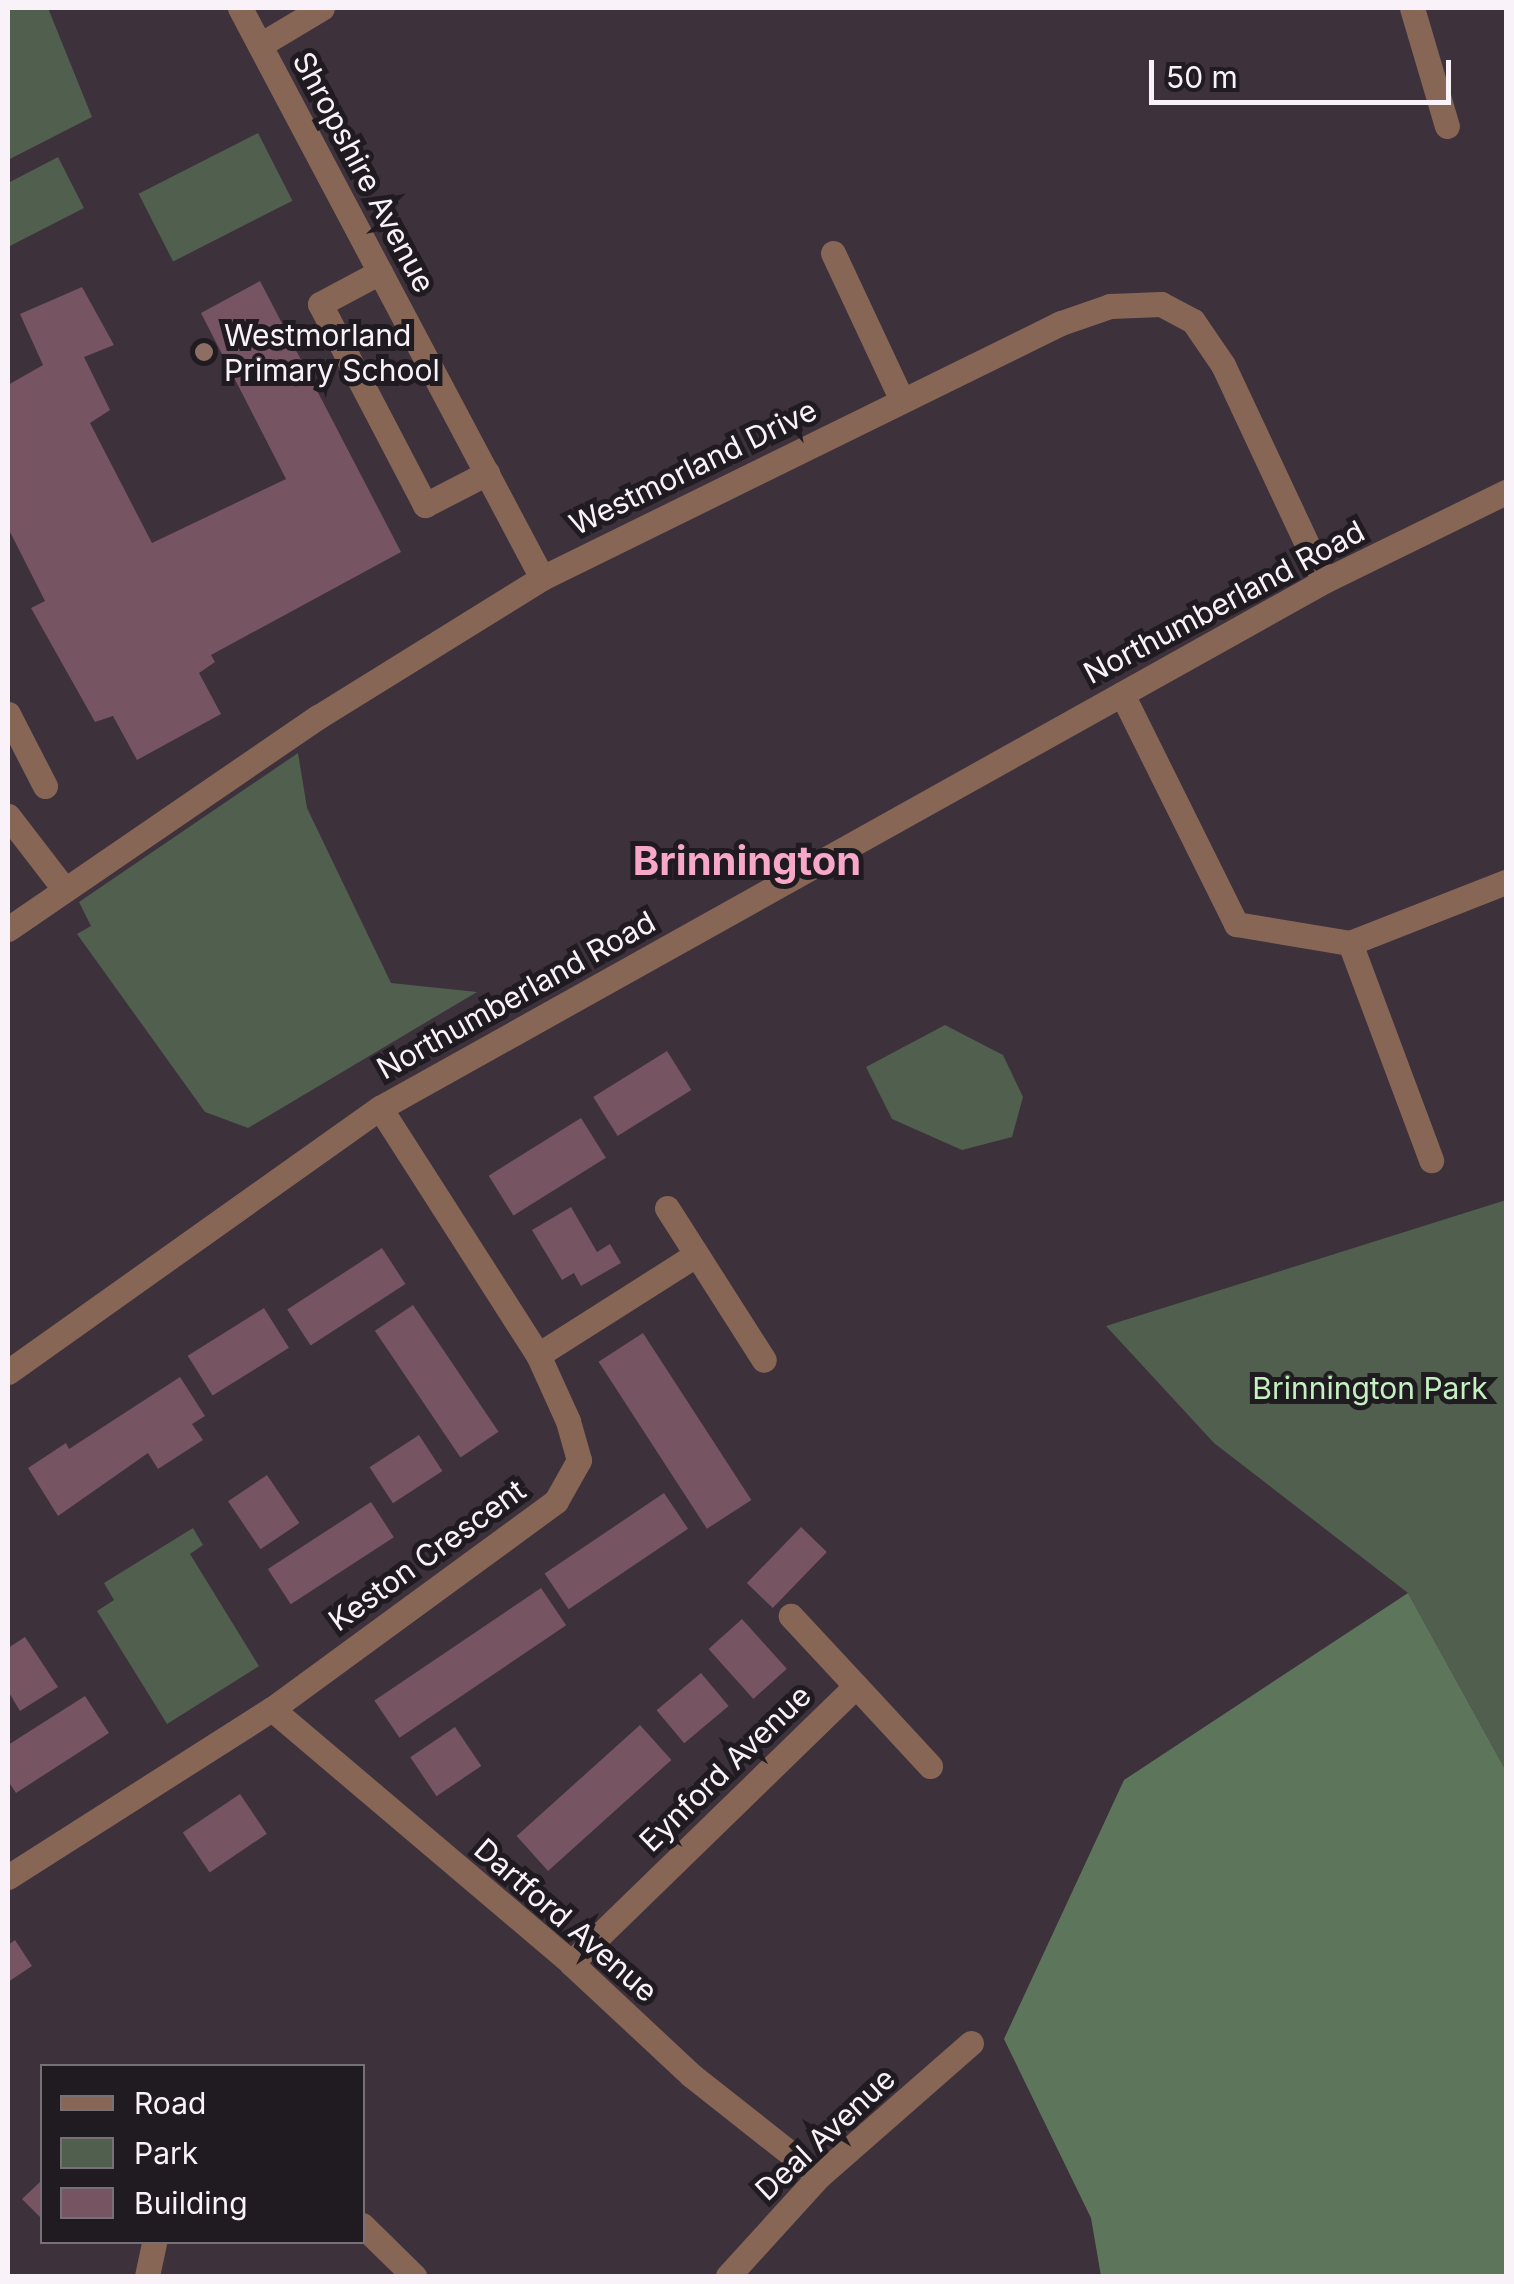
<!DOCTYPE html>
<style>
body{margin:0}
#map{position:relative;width:1514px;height:2284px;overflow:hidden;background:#3d313c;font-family:Inter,sans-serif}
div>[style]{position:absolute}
.green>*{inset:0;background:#505f4e;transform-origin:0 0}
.forest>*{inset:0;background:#5d765b}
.building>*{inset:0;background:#765462;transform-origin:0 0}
.minor>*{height:25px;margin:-12.5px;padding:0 12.5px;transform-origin:12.5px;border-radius:12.5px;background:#886656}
.dots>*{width:28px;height:28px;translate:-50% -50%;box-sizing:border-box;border:5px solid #201b20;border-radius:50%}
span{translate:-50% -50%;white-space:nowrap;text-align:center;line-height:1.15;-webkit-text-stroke:10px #201b20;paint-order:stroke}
.street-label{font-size:30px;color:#faf2f9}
.poi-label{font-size:30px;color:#faf2f9}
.left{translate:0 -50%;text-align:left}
.park-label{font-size:30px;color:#c4f1c1}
.district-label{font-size:40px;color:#f7a8c8;font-weight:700}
.frame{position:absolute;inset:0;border:10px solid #faf2f9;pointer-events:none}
.legend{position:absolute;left:40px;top:2064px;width:325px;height:180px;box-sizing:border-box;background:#201b20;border:2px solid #777177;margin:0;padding:12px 18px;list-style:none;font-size:30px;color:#faf2f9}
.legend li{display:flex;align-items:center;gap:20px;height:50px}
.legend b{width:50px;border:2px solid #777177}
.scale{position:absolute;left:1149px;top:60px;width:302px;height:45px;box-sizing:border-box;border:5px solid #faf2f9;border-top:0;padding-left:12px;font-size:30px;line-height:35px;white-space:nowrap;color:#faf2f9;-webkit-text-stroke:8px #201b20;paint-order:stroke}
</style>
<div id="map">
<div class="green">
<i style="clip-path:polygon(8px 8px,48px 8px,92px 117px,8px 160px)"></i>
<i style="left:258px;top:133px;width:76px;height:134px;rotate:63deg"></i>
<i style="clip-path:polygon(58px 157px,84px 208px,8px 247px,8px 183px)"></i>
<i style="clip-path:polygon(298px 753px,307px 808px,391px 983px,477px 992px,248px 1128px,205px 1112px,77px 934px,91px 926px,79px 902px)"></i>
<i style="clip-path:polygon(945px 1025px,1003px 1055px,1023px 1097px,1012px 1137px,962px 1150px,892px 1119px,866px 1067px)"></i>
<i style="clip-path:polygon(1506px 1200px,1506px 1771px,1408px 1593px,1214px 1443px,1106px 1326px)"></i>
<i style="clip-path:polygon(193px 1528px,203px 1545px,190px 1554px,259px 1666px,167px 1724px,97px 1611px,114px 1600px,104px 1583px)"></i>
</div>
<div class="forest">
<i style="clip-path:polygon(1408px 1593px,1506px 1771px,1506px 2276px,1101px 2276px,1091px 2218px,1004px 2039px,1124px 1780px)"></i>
</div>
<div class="building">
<i style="clip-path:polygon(260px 281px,401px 552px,211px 655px,215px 662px,199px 673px,221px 714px,137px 760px,113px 716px,95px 722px,31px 608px,45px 601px,8px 528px,8px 385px,43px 365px,20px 314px,82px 287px,114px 345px,84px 357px,110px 410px,90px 423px,152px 543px,286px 479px,201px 313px)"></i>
<i style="left:667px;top:1051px;width:46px;height:87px;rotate:58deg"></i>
<i style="left:581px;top:1118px;width:47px;height:109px;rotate:58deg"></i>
<i style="clip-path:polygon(571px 1207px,597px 1252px,610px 1244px,621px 1263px,581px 1286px,574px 1273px,562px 1280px,532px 1230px)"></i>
<i style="left:382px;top:1248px;width:43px;height:113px;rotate:57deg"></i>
<i style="left:413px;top:1305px;width:153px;height:46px;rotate:56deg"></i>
<i style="left:264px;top:1308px;width:47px;height:90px;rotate:58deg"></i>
<i style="left:643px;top:1333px;width:199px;height:53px;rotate:57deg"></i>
<i style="clip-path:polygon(180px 1377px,205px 1416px,192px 1424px,203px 1440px,158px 1469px,148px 1453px,58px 1516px,28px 1468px,66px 1443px,69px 1449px)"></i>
<i style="left:419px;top:1435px;width:43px;height:59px;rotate:57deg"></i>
<i style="left:267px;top:1475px;width:58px;height:47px;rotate:56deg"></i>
<i style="left:664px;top:1493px;width:43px;height:144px;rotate:56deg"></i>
<i style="left:371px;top:1502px;width:42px;height:123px;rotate:57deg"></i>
<i style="left:801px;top:1527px;width:36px;height:78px;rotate:44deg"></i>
<i style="left:541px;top:1588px;width:45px;height:201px;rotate:56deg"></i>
<i style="left:742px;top:1619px;width:67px;height:45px;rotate:48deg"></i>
<i style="clip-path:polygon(25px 1637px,58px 1687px,20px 1711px,8px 1691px,8px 1648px)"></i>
<i style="left:701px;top:1673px;width:43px;height:58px;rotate:50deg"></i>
<i style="clip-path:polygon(85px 1696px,109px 1733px,16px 1793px,8px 1781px,8px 1745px)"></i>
<i style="left:640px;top:1725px;width:47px;height:166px;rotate:48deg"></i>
<i style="left:455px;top:1727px;width:47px;height:54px;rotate:56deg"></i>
<i style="left:240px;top:1794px;width:48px;height:69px;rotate:56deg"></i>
<i style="clip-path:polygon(15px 1940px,32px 1966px,8px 1982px,8px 1945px)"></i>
<i style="clip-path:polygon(42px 2180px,42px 2219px,22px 2199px)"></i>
</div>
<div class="minor">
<i style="left:240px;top:8px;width:645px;rotate:62.08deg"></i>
<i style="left:1412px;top:8px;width:123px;rotate:73.5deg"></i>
<i style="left:260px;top:45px;width:72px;rotate:-30.8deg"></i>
<i style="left:833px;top:253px;width:162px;rotate:64.9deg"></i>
<i style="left:380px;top:272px;width:68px;rotate:151.9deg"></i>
<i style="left:320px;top:304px;width:227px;rotate:62.4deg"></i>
<i style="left:425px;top:505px;width:70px;rotate:-27.3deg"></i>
<i style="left:1122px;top:694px;width:257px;rotate:63.6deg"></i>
<i style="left:1236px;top:924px;width:116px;rotate:9.5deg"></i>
<i style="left:1350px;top:943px;width:232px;rotate:69.5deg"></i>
<i style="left:8px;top:714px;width:81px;rotate:62.8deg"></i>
<i style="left:8px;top:816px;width:93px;rotate:52.4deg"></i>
<i style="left:8px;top:929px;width:376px;rotate:-34.4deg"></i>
<i style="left:318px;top:717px;width:264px;rotate:-31.8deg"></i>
<i style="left:542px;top:578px;width:578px;rotate:-26.17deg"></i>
<i style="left:1061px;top:323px;width:52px;rotate:-19.1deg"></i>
<i style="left:1110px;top:306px;width:51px;rotate:-2.2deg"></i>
<i style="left:1161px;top:304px;width:36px;rotate:28deg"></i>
<i style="left:1193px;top:321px;width:53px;rotate:55.7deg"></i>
<i style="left:1223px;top:365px;width:238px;rotate:64.9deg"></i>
<i style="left:1350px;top:943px;width:168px;rotate:-21.4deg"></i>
<i style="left:667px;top:1208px;width:180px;rotate:57.5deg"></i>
<i style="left:538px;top:1355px;width:185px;rotate:-32.4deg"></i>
<i style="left:8px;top:1372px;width:456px;rotate:-35.4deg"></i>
<i style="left:380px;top:1108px;width:1081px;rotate:-29.17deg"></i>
<i style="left:1324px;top:581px;width:203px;rotate:-26.1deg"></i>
<i style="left:856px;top:1686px;width:109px;rotate:47.2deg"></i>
<i style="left:272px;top:1709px;width:392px;rotate:40.3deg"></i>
<i style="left:571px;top:1963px;width:164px;rotate:43deg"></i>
<i style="left:691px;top:2075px;width:163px;rotate:38.3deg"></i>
<i style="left:8px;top:1877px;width:313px;rotate:-32.5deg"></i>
<i style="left:272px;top:1709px;width:352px;rotate:-36.2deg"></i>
<i style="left:556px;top:1501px;width:47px;rotate:-60.7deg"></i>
<i style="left:579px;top:1460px;width:41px;rotate:-105.8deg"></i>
<i style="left:568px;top:1421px;width:72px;rotate:-114.4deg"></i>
<i style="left:538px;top:1355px;width:293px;rotate:-122.6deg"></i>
<i style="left:571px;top:1963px;width:397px;rotate:-44.2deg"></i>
<i style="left:856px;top:1686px;width:96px;rotate:-132.9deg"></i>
<i style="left:362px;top:2225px;width:73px;rotate:44.4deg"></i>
<i style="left:147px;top:2276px;width:35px;rotate:-78deg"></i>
<i style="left:728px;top:2276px;width:135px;rotate:-47.7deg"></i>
<i style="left:819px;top:2176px;width:202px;rotate:-41.2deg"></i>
</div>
<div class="dots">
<i style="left:204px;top:352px;background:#8d6e63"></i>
</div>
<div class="street-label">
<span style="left:364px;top:172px;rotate:62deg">Shropshire Avenue</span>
<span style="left:693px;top:467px;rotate:-26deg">Westmorland Drive</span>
<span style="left:1224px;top:602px;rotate:-28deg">Northumberland Road</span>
<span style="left:516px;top:995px;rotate:-29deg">Northumberland Road</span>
<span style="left:427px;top:1555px;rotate:-36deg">Keston Crescent</span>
<span style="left:725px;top:1768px;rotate:-44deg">Eynford Avenue</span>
<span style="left:566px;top:1920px;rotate:41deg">Dartford Avenue</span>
<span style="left:825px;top:2134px;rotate:-43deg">Deal Avenue</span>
</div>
<div class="poi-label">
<span class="left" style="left:224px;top:352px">Westmorland<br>Primary School</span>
</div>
<div class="park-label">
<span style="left:1370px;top:1388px">Brinnington Park</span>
</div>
<div class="district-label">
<span style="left:747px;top:861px">Brinnington</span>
</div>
<div class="frame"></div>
<ul class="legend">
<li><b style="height:12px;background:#886656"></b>Road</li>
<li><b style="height:28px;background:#505f4e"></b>Park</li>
<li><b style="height:28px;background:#765462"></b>Building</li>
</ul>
<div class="scale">50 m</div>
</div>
